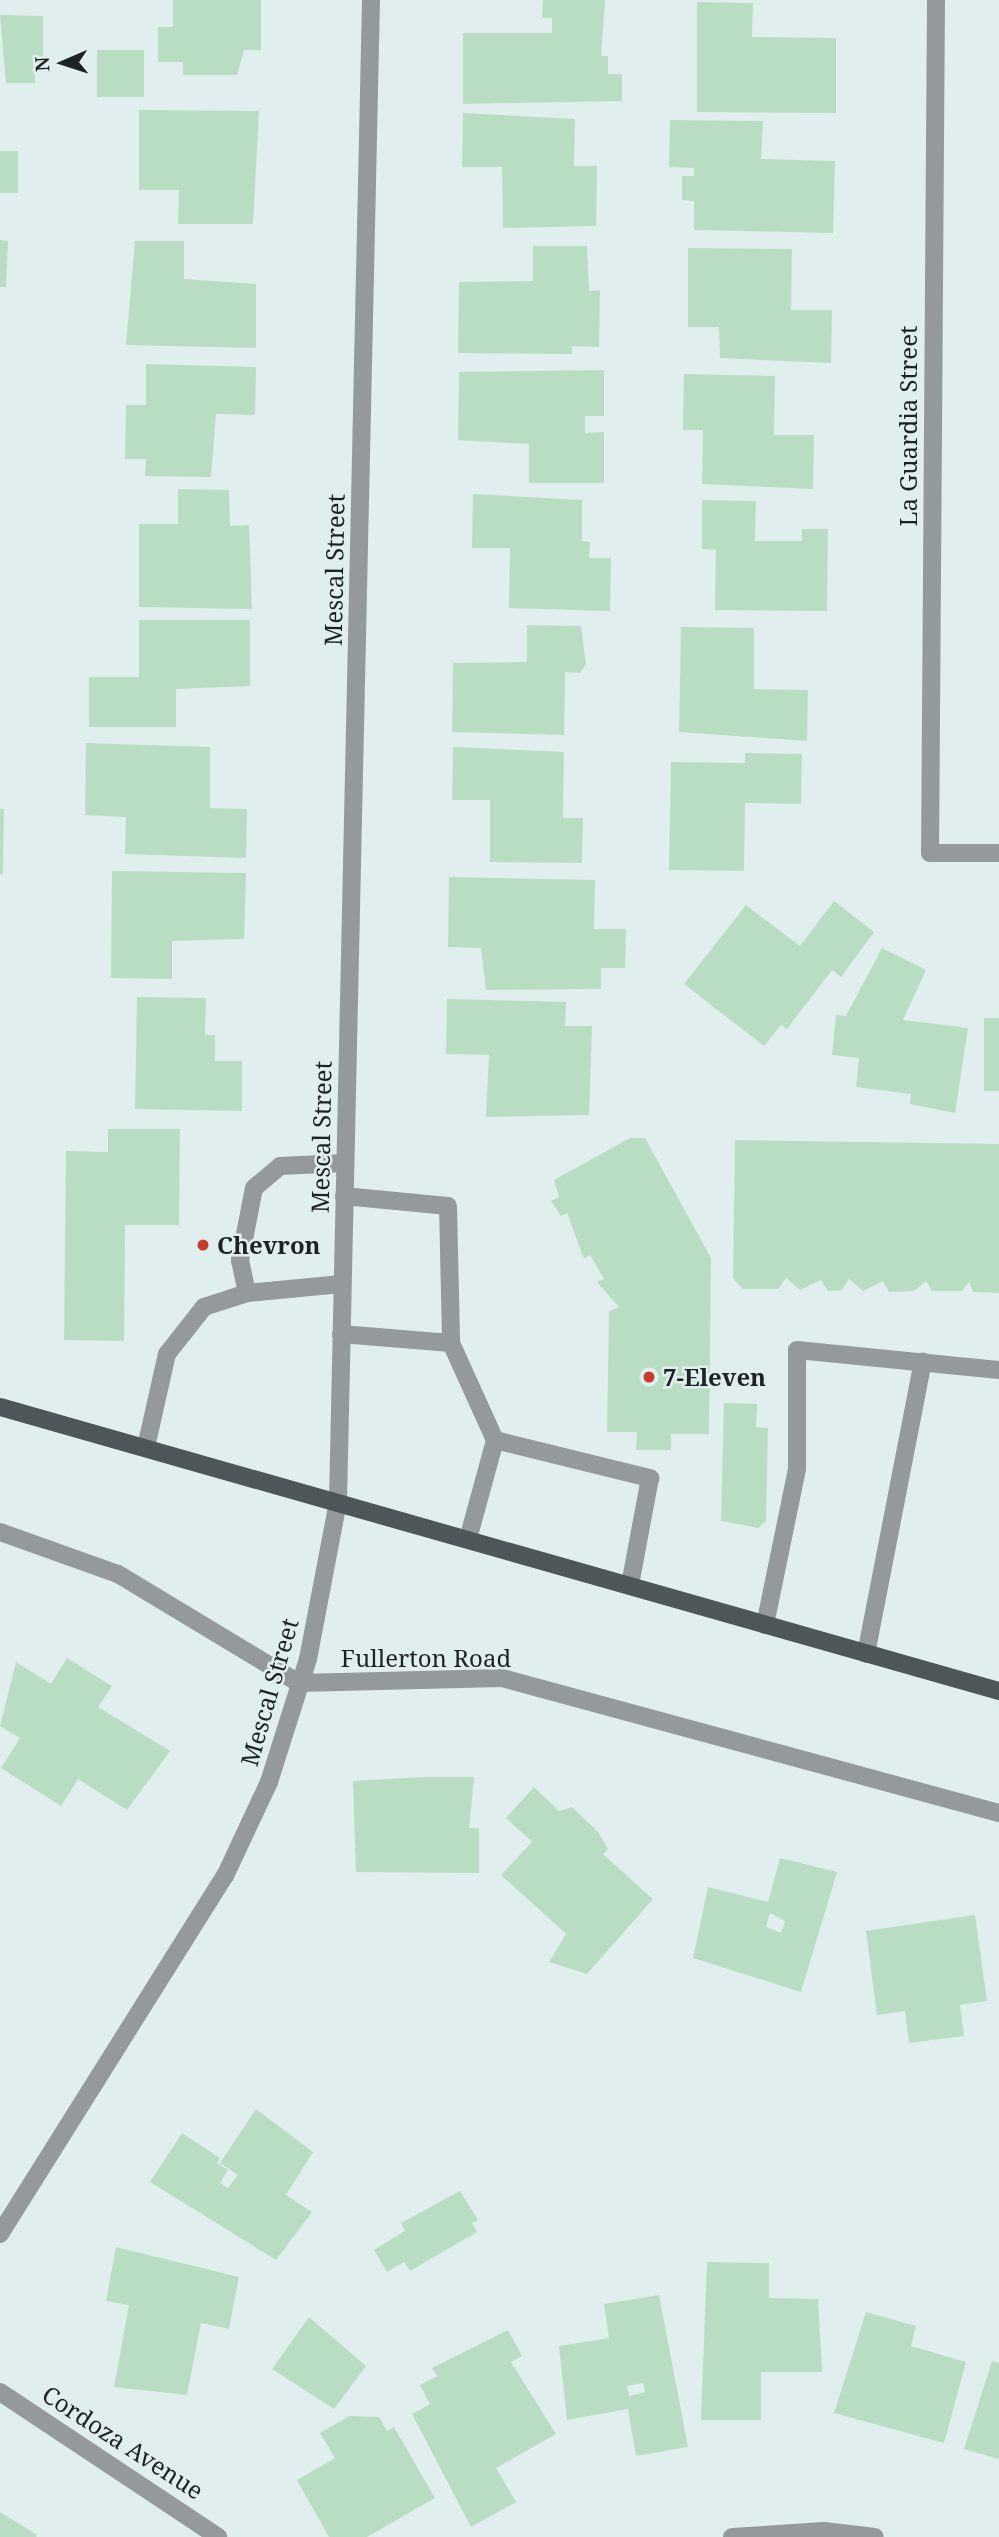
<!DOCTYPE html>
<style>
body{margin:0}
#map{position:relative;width:999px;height:2537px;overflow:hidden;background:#e0efed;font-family:"Noto Serif",serif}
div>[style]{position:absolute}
.building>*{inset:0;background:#b9ddc3;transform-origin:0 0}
.service>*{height:18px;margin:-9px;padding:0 9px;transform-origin:9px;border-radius:9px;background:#949a9b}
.minor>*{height:18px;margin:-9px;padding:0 9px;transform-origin:9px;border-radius:9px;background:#949a9b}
.primary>*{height:18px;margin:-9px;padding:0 9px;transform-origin:9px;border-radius:9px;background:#4d575a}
.dots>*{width:19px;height:19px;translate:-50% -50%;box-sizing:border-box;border:4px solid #e0efed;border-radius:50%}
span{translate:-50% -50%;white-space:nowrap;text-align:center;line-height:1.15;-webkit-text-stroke:5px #e0efed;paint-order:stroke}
.street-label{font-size:24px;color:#1d2322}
.poi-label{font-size:24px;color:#1d2322;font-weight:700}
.left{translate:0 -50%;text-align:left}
.north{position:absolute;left:28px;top:28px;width:70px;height:70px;-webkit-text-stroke:5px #e0efed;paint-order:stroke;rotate:267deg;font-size:19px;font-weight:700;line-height:28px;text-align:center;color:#1d2322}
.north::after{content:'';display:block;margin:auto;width:24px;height:32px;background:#1d2322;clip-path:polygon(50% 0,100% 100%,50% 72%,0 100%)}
</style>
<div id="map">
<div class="building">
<i style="clip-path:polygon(173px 0,261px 0,261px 50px,244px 50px,237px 75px,183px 75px,183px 62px,158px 62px,158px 27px,173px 27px)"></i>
<i style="clip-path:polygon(543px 0,605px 0,601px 56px,608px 56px,608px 74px,622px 74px,622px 101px,463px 104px,463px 33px,552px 33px,552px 18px,542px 18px)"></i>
<i style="clip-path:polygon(697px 2px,753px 3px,752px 37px,836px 38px,836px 113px,697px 112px)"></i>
<i style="clip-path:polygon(0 15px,43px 16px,43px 62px,34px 62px,35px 83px,6px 83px)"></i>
<i style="left:97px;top:50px;width:47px;height:47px"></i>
<i style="clip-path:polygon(139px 110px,259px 111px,253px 224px,178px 224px,179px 190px,139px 190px)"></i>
<i style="clip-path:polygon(463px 113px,575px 119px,574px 166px,597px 166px,596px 226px,503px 228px,502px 167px,462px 167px)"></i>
<i style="clip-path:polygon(670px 120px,763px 121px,761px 159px,835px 161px,833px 233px,694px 230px,694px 201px,682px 200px,682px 176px,694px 176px,694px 168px,669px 167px)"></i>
<i style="left:0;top:151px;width:18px;height:42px"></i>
<i style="clip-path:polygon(0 240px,8px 241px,6px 287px,0 287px)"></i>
<i style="clip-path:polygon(135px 241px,184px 241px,184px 279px,256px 284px,256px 348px,126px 345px)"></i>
<i style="clip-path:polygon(533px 246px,587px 246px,589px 291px,600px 290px,599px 347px,572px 346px,572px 354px,458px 353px,459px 282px,533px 281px)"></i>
<i style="clip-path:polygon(688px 248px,792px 249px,791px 310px,832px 310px,831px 363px,720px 358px,719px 327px,688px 327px)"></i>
<i style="clip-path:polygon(146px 364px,256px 367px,255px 415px,216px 414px,211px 477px,145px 476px,146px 459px,125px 459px,126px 405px,146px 405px)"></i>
<i style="clip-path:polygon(604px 370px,604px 416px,585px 416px,585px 433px,604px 432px,604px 483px,529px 483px,529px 444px,458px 440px,459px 372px)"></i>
<i style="clip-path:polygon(684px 374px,775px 376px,774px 435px,814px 435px,813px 489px,702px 484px,703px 430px,683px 430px)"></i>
<i style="clip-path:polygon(178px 489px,229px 490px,230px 526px,249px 525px,252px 609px,139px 607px,139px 524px,178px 524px)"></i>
<i style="clip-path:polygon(473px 494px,582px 500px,582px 541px,590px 542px,589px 558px,611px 558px,610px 611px,509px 608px,510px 548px,472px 548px)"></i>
<i style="clip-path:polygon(702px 500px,756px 501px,755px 541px,802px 541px,802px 529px,828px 529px,827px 611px,715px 610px,716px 550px,702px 549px)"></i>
<i style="clip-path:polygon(139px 620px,250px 620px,250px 686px,176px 689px,176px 727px,89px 727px,89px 677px,139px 677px)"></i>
<i style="clip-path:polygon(527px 625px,581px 626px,586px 664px,580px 673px,565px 672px,564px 735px,452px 732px,453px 663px,527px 662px)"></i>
<i style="clip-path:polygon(681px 627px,754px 628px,754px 689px,808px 690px,807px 741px,679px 732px)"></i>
<i style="clip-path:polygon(86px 743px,210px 747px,210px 808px,247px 809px,246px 858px,125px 854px,126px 817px,85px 815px)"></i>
<i style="clip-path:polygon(453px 747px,564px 752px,563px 818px,583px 818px,582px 863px,490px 862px,490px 800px,452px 800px)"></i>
<i style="clip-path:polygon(745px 753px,802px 754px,801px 804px,745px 803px,744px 871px,669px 870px,671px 762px,745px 763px)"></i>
<i style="clip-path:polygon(0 809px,4px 809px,3px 874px,0 874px)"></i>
<i style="clip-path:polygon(112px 871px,246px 873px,244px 939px,172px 941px,172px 979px,111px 978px)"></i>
<i style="clip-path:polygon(449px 877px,595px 880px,594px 929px,626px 929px,625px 968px,601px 968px,601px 989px,486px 990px,481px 948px,448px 947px)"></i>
<i style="clip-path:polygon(834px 901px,874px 932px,841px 977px,832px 970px,787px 1029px,781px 1025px,764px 1046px,684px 984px,746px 905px,800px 946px)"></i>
<i style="clip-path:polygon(882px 948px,926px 970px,903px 1020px,968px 1028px,955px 1113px,910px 1104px,911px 1094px,856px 1087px,859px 1058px,832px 1055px,836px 1015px,846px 1016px)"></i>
<i style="clip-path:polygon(137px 997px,206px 998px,205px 1035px,215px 1035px,215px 1061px,242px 1061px,242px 1111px,135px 1109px)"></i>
<i style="clip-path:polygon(447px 999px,566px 1002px,565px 1026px,592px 1026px,589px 1115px,486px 1117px,489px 1055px,446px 1054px)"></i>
<i style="left:984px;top:1018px;width:15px;height:73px"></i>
<i style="clip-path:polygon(108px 1129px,180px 1129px,179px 1225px,125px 1225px,124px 1341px,64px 1340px,66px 1151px,108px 1152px)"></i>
<i style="clip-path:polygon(630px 1138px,645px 1138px,711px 1258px,709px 1434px,671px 1434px,671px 1450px,636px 1450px,637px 1432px,607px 1432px,609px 1311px,619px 1307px,597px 1282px,604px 1279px,590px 1255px,584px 1259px,567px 1213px,561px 1216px,551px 1201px,559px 1197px,554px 1180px)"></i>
<i style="clip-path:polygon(735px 1140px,999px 1144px,999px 1293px,973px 1292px,969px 1282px,962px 1291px,932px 1291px,926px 1281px,914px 1291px,889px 1292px,883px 1281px,863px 1291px,849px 1279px,842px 1290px,828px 1291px,821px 1280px,800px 1290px,786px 1278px,778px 1289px,743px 1289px,733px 1278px)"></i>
<i style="clip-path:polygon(724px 1403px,757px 1404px,756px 1427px,768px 1428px,766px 1521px,758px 1528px,721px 1521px)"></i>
<i style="clip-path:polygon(67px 1658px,112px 1686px,98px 1707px,170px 1751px,127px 1810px,78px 1779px,61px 1806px,1px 1768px,20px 1738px,0 1726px,16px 1662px,51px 1684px)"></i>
<i style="clip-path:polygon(424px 1777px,474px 1777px,469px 1828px,479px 1828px,479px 1873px,356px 1872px,353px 1781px)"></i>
<i style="clip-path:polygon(534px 1787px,559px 1811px,572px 1807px,598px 1832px,608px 1849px,603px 1854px,653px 1899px,587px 1974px,549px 1962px,566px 1934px,501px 1875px,532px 1842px,506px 1818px)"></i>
<i style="clip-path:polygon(evenodd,780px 1858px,837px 1872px,801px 1992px,693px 1958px,708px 1887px,768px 1902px,780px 1858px,770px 1913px,785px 1921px,781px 1933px,766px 1927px,770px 1913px)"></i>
<i style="clip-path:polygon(975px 1915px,987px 2001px,960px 2005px,964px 2036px,909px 2043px,905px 2011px,877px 2015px,866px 1931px)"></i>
<i style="clip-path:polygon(256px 2109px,313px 2152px,286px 2195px,312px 2212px,276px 2260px,150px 2182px,182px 2133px,220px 2158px,217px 2163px,228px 2170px,220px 2183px,228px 2188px,238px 2175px,220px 2163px)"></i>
<i style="clip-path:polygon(460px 2191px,478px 2220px,472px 2223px,477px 2232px,410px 2271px,404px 2262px,387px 2272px,374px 2250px,405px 2231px,401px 2223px)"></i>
<i style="clip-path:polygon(116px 2247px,239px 2277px,229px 2329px,201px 2323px,187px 2395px,114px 2387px,129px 2305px,106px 2301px)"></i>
<i style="clip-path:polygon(707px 2262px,769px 2263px,769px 2298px,818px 2299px,822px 2372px,761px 2372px,761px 2420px,701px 2420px)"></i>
<i style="clip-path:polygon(evenodd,659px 2295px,688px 2447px,636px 2456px,628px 2409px,567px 2420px,559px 2346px,609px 2338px,604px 2304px,659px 2295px,643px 2383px,645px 2392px,629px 2396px,627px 2386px,643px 2383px)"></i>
<i style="clip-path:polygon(866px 2312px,916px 2326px,911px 2346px,966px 2362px,944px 2443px,834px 2413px)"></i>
<i style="clip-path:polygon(309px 2317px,366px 2366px,334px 2409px,272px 2369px)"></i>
<i style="clip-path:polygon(508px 2330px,522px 2356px,511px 2362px,556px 2434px,496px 2468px,516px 2502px,471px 2527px,412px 2414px,430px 2404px,420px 2385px,437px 2376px,432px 2368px)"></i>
<i style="clip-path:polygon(992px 2361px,999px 2363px,999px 2459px,964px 2449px)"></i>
<i style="clip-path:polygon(349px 2416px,379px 2417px,387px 2431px,394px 2427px,435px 2498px,367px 2537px,329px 2537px,297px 2480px,335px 2458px,320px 2433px)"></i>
<i style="clip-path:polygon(0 2512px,37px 2535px,36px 2537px,0 2537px)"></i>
</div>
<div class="service">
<i style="left:344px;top:1196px;width:104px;rotate:5.5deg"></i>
<i style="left:448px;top:1206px;width:137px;rotate:88.7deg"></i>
<i style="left:451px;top:1343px;width:107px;rotate:65.6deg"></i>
<i style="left:495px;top:1440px;width:160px;rotate:13.8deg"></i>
<i style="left:650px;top:1478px;width:109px;rotate:100.6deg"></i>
<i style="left:247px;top:1293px;width:34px;rotate:-102deg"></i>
<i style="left:240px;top:1260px;width:73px;rotate:-79deg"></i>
<i style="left:254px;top:1188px;width:34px;rotate:-40deg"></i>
<i style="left:280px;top:1166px;width:65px;rotate:-2.6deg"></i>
<i style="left:341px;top:1334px;width:110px;rotate:4.7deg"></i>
<i style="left:146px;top:1447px;width:95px;rotate:-77.3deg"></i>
<i style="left:167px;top:1354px;width:60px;rotate:-51.8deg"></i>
<i style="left:204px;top:1307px;width:45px;rotate:-18deg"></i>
<i style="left:247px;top:1293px;width:95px;rotate:-5.4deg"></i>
<i style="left:468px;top:1539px;width:103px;rotate:-74.7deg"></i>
<i style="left:765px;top:1625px;width:159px;rotate:-78.4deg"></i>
<i style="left:797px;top:1469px;width:119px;rotate:-90deg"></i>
<i style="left:797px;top:1350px;width:203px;rotate:5.7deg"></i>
<i style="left:866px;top:1654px;width:298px;rotate:-79deg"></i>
</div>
<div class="minor">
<i style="left:936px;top:0;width:853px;rotate:90.4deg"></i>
<i style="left:930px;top:853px;width:69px"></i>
<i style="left:0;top:1532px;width:125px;rotate:19.6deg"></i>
<i style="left:118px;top:1574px;width:211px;rotate:31.1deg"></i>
<i style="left:299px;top:1683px;width:203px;rotate:-1.4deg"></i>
<i style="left:502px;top:1678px;width:515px;rotate:15.2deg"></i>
<i style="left:0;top:2234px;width:423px;rotate:-57.9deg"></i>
<i style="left:225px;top:1876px;width:104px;rotate:-64.9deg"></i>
<i style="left:269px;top:1782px;width:129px;rotate:-72.4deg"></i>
<i style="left:308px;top:1659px;width:161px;rotate:-79.2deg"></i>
<i style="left:338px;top:1501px;width:1501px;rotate:-88.74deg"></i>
<i style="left:0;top:2392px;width:262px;rotate:33.6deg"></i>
<i style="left:732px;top:2537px;width:92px;rotate:-3.7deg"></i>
<i style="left:824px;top:2531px;width:51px;rotate:6.7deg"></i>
</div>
<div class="primary">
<i style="left:0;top:1407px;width:1039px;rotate:15.87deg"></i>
</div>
<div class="dots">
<i style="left:203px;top:1245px;background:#c83c2d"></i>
<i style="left:649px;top:1377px;background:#c83c2d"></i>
</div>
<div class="street-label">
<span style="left:908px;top:426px;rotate:-90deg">La Guardia Street</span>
<span style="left:334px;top:570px;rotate:-89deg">Mescal Street</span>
<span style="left:321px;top:1137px;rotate:-89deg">Mescal Street</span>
<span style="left:426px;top:1658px">Fullerton Road</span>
<span style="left:269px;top:1692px;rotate:-74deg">Mescal Street</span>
<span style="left:123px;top:2442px;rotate:33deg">Cordoza Avenue</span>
</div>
<div class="poi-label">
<span class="left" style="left:217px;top:1245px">Chevron</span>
<span class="left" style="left:663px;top:1377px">7-Eleven</span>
</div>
<div class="north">N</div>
</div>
